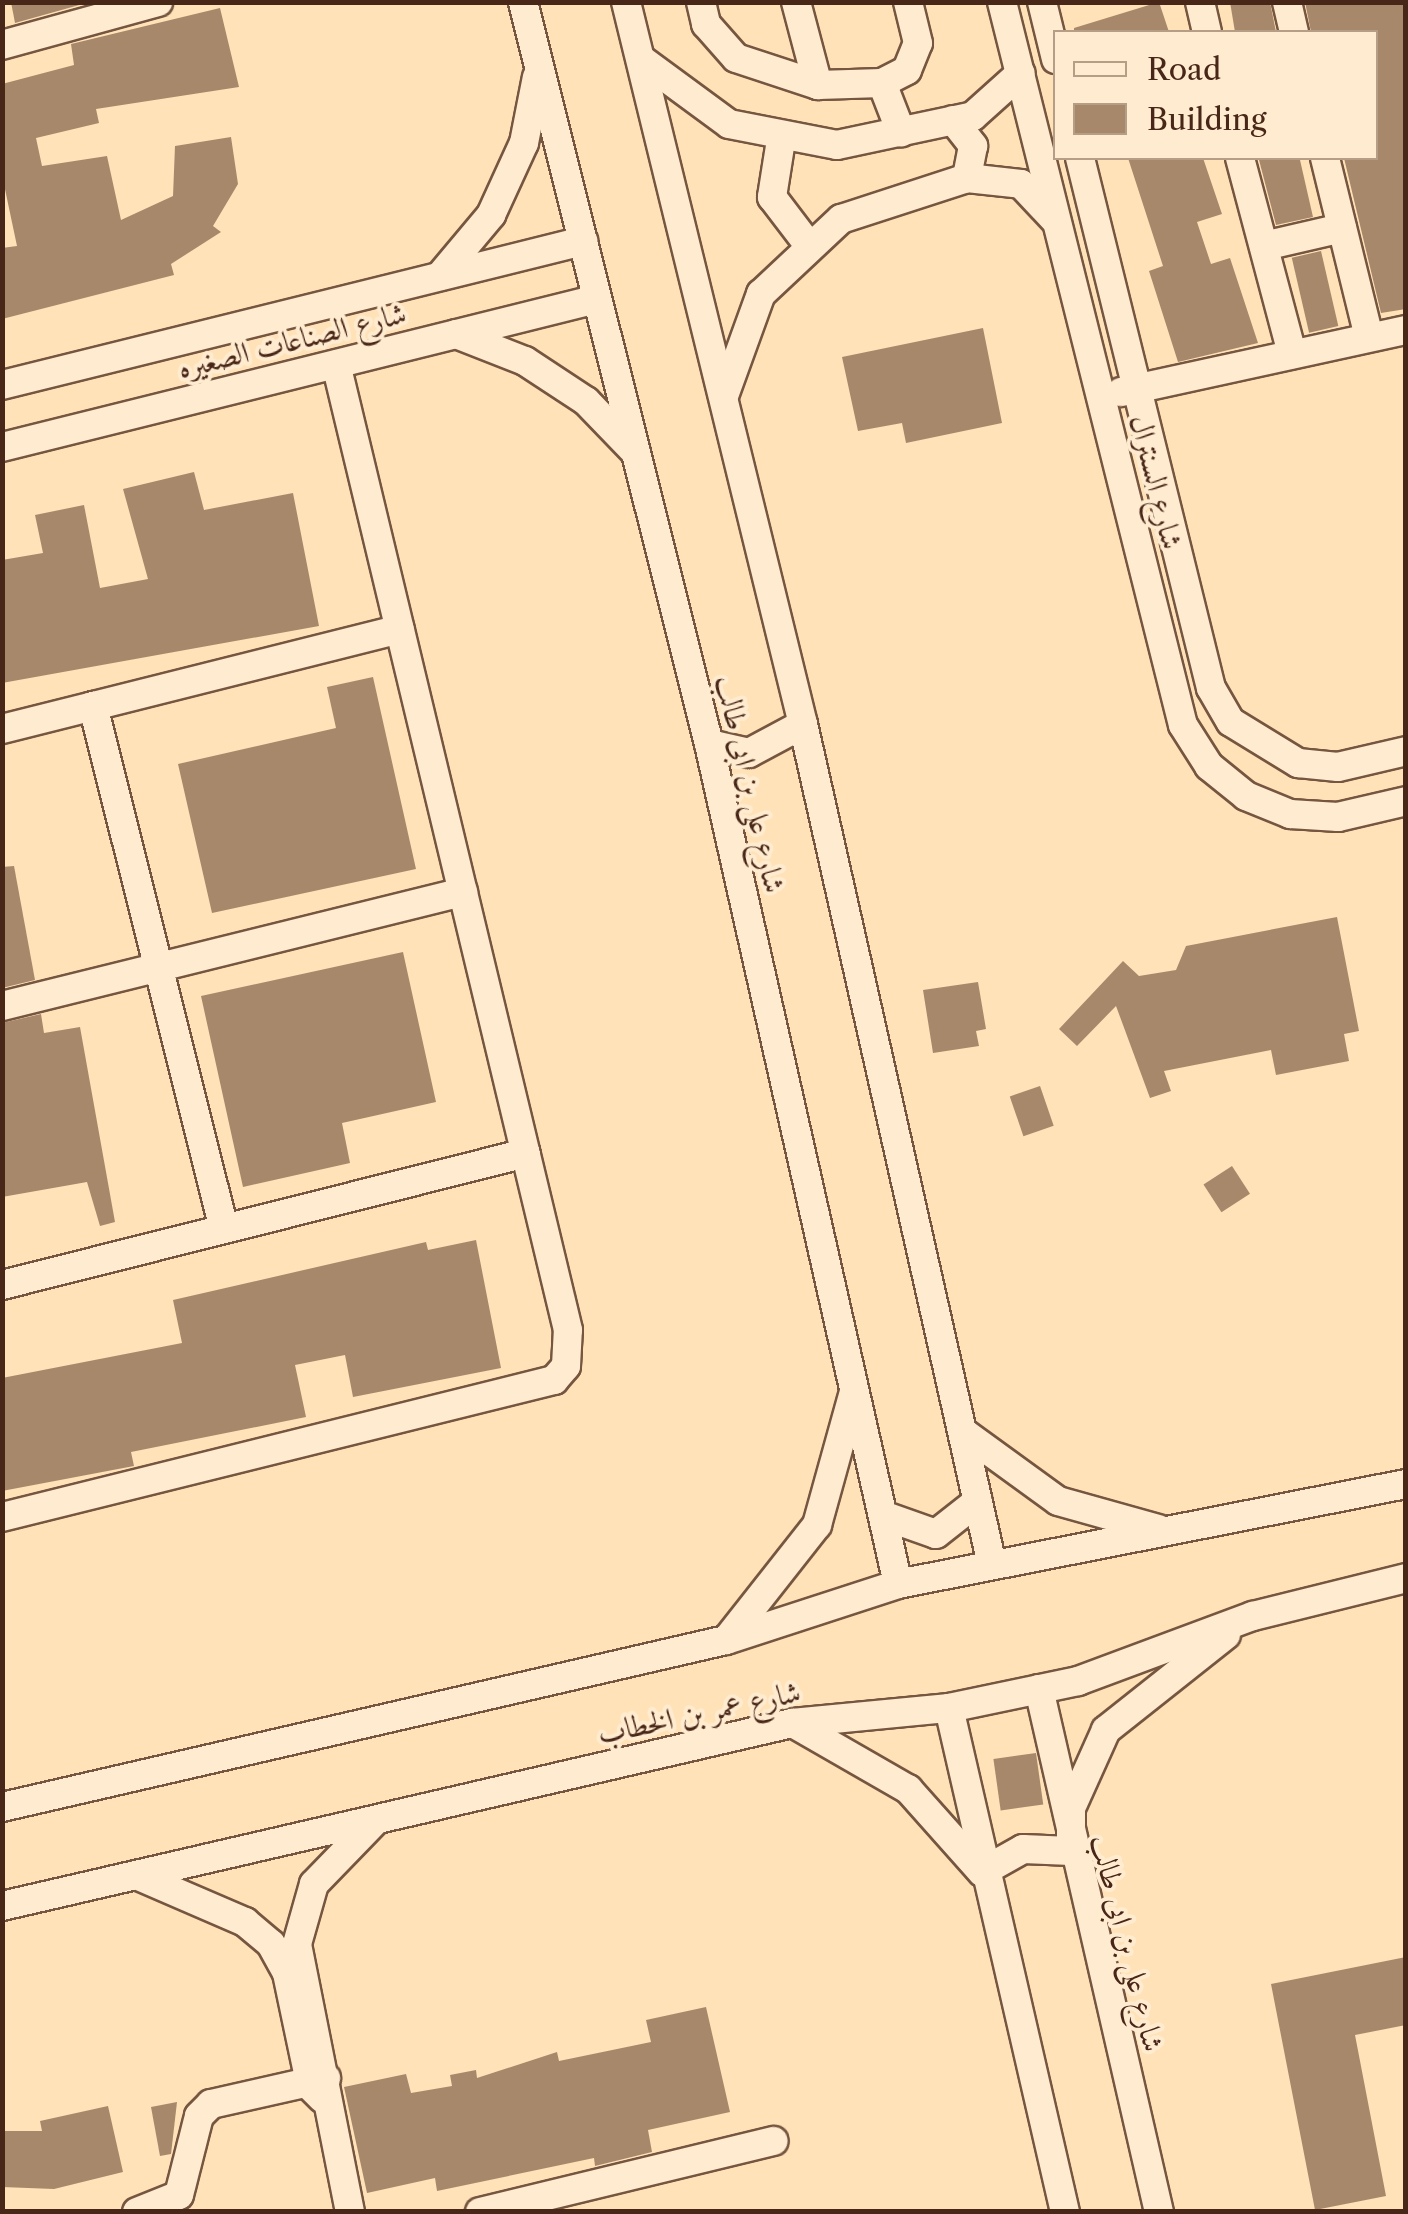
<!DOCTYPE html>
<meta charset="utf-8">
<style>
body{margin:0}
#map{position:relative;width:1408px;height:2214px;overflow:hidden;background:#ffe2b7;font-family:"Libre Caslon Text",Amiri,serif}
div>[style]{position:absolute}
.building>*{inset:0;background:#a8886b;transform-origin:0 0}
.roads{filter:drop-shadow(2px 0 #765640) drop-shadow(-2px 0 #765640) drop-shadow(0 2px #765640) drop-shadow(0 -2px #765640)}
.minor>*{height:28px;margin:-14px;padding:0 14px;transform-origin:14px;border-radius:14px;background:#ffecd0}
span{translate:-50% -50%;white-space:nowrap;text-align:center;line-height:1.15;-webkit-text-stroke:8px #ffecd0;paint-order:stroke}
.street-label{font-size:30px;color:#492718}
.frame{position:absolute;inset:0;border:5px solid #492718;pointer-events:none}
.legend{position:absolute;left:1053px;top:30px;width:325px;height:130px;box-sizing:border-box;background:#ffecd0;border:2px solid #b69d86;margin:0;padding:12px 18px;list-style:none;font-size:30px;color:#492718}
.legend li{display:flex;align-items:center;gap:20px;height:50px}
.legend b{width:50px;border:2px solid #b69d86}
</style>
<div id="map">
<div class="building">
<i style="clip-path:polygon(11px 2px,90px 2px,15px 23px)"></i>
<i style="clip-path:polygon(1159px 2px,1169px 32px,1074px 32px,1074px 28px)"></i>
<i style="clip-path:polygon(1230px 2px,1270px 2px,1276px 32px,1235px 32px)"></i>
<i style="clip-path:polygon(1305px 2px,1406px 2px,1406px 309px,1381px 313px,1344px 158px,1376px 158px,1376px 32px,1311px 32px)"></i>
<i style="clip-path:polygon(220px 8px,239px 87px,96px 109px,99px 123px,36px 138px,42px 166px,107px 156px,121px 220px,173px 196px,175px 146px,231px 137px,238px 184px,213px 226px,221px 232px,171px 264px,174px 275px,2px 319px,2px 248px,17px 246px,2px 175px,2px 84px,74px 65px,71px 44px)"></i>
<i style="clip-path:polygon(1128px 158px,1203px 158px,1222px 214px,1197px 222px,1211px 264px,1230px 258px,1258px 343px,1178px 362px,1149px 271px,1163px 266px)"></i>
<i style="clip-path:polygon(1281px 158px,1300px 160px,1313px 217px,1276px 225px,1259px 160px)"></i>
<i style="left:1321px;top:251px;width:77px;height:30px;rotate:77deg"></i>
<i style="clip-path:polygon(983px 328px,1002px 423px,906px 443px,902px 423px,858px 431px,842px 357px)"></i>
<i style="clip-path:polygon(194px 472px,204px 510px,293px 493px,319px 626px,2px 683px,2px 560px,43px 553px,35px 515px,84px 505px,100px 588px,148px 579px,123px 489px)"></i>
<i style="clip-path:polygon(373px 677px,416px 869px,212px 913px,178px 764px,336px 728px,327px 687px)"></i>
<i style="clip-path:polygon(14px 866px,35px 980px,2px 988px,2px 867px)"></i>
<i style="clip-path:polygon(1337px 917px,1359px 1031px,1344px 1034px,1349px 1061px,1276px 1075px,1271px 1050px,1164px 1071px,1171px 1091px,1150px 1098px,1116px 1006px,1077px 1046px,1059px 1029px,1123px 961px,1139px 976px,1176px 970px,1186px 946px)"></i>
<i style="clip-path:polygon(403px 952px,436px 1102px,342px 1123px,350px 1163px,243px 1187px,201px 996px)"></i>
<i style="clip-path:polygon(978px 982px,986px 1029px,976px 1031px,979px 1046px,933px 1053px,923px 990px)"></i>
<i style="clip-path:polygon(41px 1014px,44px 1033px,80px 1027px,115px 1222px,100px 1226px,87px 1182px,2px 1197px,2px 1023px)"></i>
<i style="left:1040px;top:1086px;width:42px;height:32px;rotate:71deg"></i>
<i style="left:1232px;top:1166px;width:33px;height:34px;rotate:57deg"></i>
<i style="clip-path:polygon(476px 1240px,501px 1368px,353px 1397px,345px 1355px,295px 1365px,306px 1417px,131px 1452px,134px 1466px,2px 1491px,2px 1378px,182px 1343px,173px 1300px,426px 1242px,428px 1250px)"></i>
<i style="left:1036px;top:1753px;width:52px;height:43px;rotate:82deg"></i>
<i style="clip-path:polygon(1406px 1957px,1406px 2025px,1355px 2035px,1386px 2196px,1315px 2210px,1271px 1984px)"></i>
<i style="clip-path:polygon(706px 2007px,730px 2112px,648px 2130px,652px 2152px,595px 2166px,594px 2158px,437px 2191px,435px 2178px,367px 2193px,344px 2087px,406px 2074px,411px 2093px,452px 2086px,450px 2075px,476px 2070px,477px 2078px,557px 2052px,559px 2061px,651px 2042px,646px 2020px)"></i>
<i style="clip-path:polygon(177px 2102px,171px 2154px,160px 2156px,151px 2107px)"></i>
<i style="clip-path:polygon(108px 2106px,123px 2172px,54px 2189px,2px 2187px,2px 2131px,42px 2131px,40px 2121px)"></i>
</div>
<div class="roads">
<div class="minor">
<i style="left:523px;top:2px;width:765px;rotate:75.93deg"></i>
<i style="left:709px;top:744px;width:861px;rotate:77.32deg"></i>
<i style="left:626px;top:2px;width:743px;rotate:76.23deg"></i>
<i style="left:803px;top:724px;width:862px;rotate:77.33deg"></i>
<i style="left:701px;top:2px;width:23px;rotate:77deg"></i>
<i style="left:706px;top:24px;width:45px;rotate:48.6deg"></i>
<i style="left:736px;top:58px;width:86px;rotate:18.2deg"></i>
<i style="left:818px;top:85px;width:64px;rotate:-1.8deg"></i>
<i style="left:882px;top:83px;width:28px;rotate:-27deg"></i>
<i style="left:907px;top:70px;width:29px;rotate:-68deg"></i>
<i style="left:918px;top:43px;width:42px;rotate:-103.7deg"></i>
<i style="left:796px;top:2px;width:86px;rotate:75.2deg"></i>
<i style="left:1002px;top:2px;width:745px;rotate:75.95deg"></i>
<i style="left:1183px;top:725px;width:49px;rotate:57.6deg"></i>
<i style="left:1209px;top:766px;width:48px;rotate:39deg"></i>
<i style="left:1246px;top:796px;width:48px;rotate:22.2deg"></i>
<i style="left:1290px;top:814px;width:48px;rotate:3.6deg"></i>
<i style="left:1338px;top:817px;width:70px;rotate:-13.2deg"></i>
<i style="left:1042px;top:2px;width:59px;rotate:76.2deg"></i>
<i style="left:1200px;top:2px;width:31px;rotate:77deg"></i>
<i style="left:1287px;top:2px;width:31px;rotate:77deg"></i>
<i style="left:2px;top:45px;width:162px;rotate:-15.4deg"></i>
<i style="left:642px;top:60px;width:108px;rotate:36.3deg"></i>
<i style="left:729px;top:124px;width:110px;rotate:11deg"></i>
<i style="left:837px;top:145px;width:139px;rotate:-12deg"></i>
<i style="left:973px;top:116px;width:64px;rotate:-41.9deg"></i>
<i style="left:882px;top:83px;width:53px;rotate:68.8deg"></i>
<i style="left:953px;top:120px;width:33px;rotate:52deg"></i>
<i style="left:973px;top:146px;width:33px;rotate:101deg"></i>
<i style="left:781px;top:140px;width:58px;rotate:99deg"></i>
<i style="left:772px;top:197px;width:58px;rotate:52.7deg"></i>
<i style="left:1080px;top:158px;width:546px;rotate:76.12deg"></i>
<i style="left:1211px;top:688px;width:39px;rotate:60deg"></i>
<i style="left:1231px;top:722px;width:79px;rotate:31.5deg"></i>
<i style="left:1298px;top:763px;width:40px;rotate:5.7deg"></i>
<i style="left:1338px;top:767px;width:70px;rotate:-13.2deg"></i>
<i style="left:1240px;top:158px;width:203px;rotate:75.1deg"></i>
<i style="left:1325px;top:158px;width:184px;rotate:76.2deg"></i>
<i style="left:1264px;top:246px;width:80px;rotate:-13deg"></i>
<i style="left:440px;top:276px;width:80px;rotate:-50.1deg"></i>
<i style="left:491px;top:215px;width:79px;rotate:-65.4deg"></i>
<i style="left:524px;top:143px;width:67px;rotate:-78.9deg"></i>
<i style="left:456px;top:334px;width:74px;rotate:21.4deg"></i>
<i style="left:525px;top:361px;width:73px;rotate:33.3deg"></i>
<i style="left:586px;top:401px;width:72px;rotate:46.1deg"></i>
<i style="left:2px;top:385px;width:599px;rotate:-13.92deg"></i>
<i style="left:1121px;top:392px;width:292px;rotate:-12.3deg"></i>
<i style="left:724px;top:396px;width:109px;rotate:-70.1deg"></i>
<i style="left:761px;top:294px;width:110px;rotate:-43.2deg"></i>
<i style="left:841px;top:219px;width:133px;rotate:-18deg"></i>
<i style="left:967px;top:178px;width:54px;rotate:6.3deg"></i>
<i style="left:1021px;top:184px;width:48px;rotate:46.7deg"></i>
<i style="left:2px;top:447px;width:613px;rotate:-13.97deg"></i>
<i style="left:93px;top:706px;width:539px;rotate:75.94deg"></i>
<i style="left:2px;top:729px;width:410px;rotate:-14.1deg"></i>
<i style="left:709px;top:744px;width:41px;rotate:12.7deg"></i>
<i style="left:749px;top:753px;width:61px;rotate:-28.2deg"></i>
<i style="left:2px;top:1006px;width:475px;rotate:-13.9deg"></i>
<i style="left:2px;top:1285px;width:540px;rotate:-14.14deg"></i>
<i style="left:963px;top:1432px;width:117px;rotate:36deg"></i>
<i style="left:1058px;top:1501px;width:104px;rotate:15.6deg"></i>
<i style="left:885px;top:1516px;width:54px;rotate:19.4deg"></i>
<i style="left:936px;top:1534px;width:53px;rotate:-38.2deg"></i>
<i style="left:2px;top:1517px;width:569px;rotate:-13.94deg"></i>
<i style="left:554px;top:1380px;width:18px;rotate:-49deg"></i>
<i style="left:566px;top:1366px;width:36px;rotate:-87deg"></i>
<i style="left:568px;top:1330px;width:993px;rotate:-103.5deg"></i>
<i style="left:728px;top:1638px;width:144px;rotate:-51.8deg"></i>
<i style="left:817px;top:1525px;width:138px;rotate:-74.5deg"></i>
<i style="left:1039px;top:1689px;width:537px;rotate:77.08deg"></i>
<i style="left:949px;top:1708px;width:517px;rotate:77.04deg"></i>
<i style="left:793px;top:1723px;width:133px;rotate:29.9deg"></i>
<i style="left:908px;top:1789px;width:111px;rotate:48.3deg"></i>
<i style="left:982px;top:1872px;width:47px;rotate:-29.3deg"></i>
<i style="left:1023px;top:1849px;width:48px;rotate:2.4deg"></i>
<i style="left:1071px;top:1851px;width:43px;rotate:-90deg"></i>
<i style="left:1071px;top:1808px;width:85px;rotate:-65.8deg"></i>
<i style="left:1106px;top:1730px;width:153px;rotate:-38.4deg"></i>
<i style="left:2px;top:1807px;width:743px;rotate:-12.99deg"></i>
<i style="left:726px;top:1640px;width:181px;rotate:-18deg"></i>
<i style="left:898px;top:1584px;width:518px;rotate:-11.14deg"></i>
<i style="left:136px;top:1875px;width:119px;rotate:23.3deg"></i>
<i style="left:245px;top:1922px;width:34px;rotate:40deg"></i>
<i style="left:271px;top:1944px;width:33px;rotate:61deg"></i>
<i style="left:287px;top:1973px;width:116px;rotate:78.1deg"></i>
<i style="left:311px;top:2087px;width:16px;rotate:45deg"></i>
<i style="left:2px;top:1906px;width:811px;rotate:-13.04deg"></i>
<i style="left:792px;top:1723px;width:158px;rotate:-5.5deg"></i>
<i style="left:949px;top:1708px;width:132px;rotate:-11.8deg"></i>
<i style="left:1078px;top:1681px;width:187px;rotate:-20.4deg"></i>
<i style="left:1253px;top:1616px;width:158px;rotate:-13.9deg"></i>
<i style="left:137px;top:2212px;width:45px;rotate:-22deg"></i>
<i style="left:179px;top:2195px;width:81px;rotate:-75.8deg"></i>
<i style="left:199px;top:2116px;width:17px;rotate:-45deg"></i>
<i style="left:211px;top:2104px;width:118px;rotate:-12.7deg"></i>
<i style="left:350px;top:2212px;width:273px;rotate:-101.2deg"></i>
<i style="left:297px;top:1944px;width:62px;rotate:-74.2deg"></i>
<i style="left:314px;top:1884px;width:88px;rotate:-45.9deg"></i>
<i style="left:480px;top:2212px;width:302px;rotate:-13.6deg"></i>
</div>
</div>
<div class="street-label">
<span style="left:292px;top:341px;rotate:-14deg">شارع الصناعات الصغيره</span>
<span style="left:1156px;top:482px;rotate:76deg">شارع السنترال</span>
<span style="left:750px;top:784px;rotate:77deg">شارع على بن ابى طالب</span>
<span style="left:699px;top:1713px;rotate:-12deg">شارع عمر بن الخطاب</span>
<span style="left:1127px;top:1943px;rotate:76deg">شارع على بن ابى طالب</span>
</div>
<div class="frame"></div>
<ul class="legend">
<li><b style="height:12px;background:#ffecd0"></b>Road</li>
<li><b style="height:28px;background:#a8886b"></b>Building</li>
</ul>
</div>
